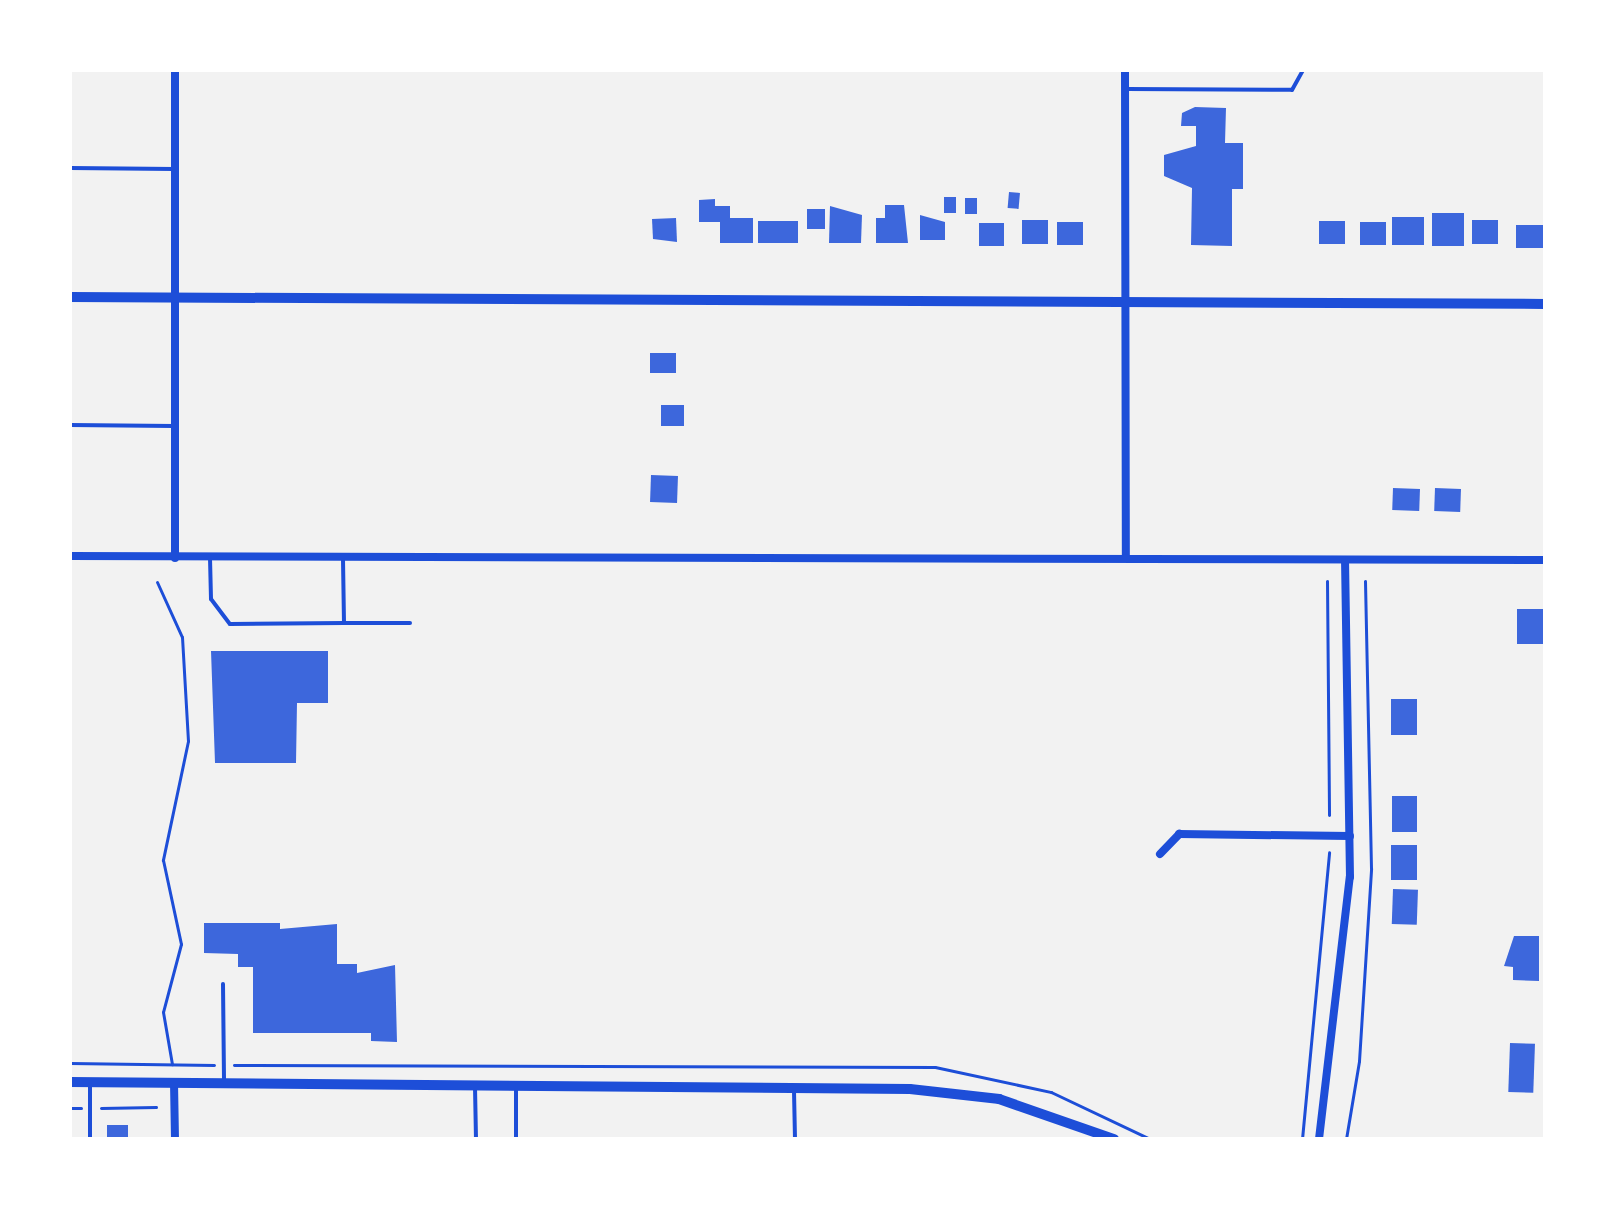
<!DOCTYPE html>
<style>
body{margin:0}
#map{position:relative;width:1615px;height:1209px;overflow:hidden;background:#f2f2f2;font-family:Barlow,sans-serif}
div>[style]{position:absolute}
.building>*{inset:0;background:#3d67dc;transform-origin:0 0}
.path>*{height:3px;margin:-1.5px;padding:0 1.5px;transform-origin:1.5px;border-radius:1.5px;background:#1d4ed8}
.service>*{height:4px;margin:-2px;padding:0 2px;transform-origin:2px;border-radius:2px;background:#1d4ed8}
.minor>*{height:8px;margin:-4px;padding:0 4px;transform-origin:4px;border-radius:4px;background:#1d4ed8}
.tertiary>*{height:10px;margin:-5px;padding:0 5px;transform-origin:5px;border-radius:5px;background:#1d4ed8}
span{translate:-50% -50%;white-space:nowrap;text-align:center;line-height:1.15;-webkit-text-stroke:8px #fff;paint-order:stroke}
.frame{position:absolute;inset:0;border:72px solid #fff;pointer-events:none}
</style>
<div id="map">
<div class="building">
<i style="clip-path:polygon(1195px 107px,1226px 108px,1225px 143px,1243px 143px,1243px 189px,1232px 189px,1232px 246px,1191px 245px,1192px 188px,1164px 176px,1164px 155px,1196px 146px,1196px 126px,1181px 126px,1182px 113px)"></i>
<i style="left:1009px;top:192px;width:11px;height:16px;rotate:5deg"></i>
<i style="left:944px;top:197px;width:12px;height:16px"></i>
<i style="left:965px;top:198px;width:12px;height:16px"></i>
<i style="clip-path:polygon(715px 199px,715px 206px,730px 206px,730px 218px,753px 218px,753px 243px,720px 243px,720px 222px,699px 222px,699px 200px)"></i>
<i style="clip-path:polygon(885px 205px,904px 205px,908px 243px,876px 243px,876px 218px,885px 218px)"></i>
<i style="clip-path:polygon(830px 206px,862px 215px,861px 243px,829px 243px)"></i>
<i style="left:807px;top:209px;width:18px;height:20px"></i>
<i style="left:1464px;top:213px;width:33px;height:32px;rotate:90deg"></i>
<i style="clip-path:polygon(920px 215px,945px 222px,945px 240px,920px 240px)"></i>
<i style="left:1392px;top:217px;width:32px;height:28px"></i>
<i style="clip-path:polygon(676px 218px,677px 242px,653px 239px,652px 219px)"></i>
<i style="left:1022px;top:220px;width:26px;height:24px"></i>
<i style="left:1472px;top:220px;width:26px;height:24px"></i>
<i style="left:758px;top:221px;width:40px;height:22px"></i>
<i style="left:1319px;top:221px;width:26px;height:23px"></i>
<i style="left:1057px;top:222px;width:26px;height:23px"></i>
<i style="left:1360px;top:222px;width:26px;height:23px"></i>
<i style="left:979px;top:223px;width:25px;height:23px"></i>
<i style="left:1516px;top:225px;width:29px;height:23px"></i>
<i style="left:650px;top:353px;width:26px;height:20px"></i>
<i style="left:661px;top:405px;width:23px;height:21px"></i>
<i style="left:651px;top:475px;width:27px;height:27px;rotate:2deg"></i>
<i style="left:1393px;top:488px;width:27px;height:22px;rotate:2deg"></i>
<i style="left:1435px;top:488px;width:26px;height:23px;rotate:2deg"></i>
<i style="left:1517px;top:609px;width:26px;height:35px"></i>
<i style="clip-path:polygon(211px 651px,328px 651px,328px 703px,297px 703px,296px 763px,215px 763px)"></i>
<i style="left:1391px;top:699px;width:26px;height:36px"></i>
<i style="left:1392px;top:796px;width:25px;height:36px"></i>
<i style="left:1391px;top:845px;width:26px;height:35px"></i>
<i style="left:1393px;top:889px;width:25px;height:35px;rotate:2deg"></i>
<i style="clip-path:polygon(204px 923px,280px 923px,280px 929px,337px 924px,337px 964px,357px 964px,357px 973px,395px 965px,397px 1042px,371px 1041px,371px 1033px,253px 1033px,253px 967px,238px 967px,238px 954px,204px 953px)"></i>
<i style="clip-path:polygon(1514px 936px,1539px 936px,1539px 981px,1513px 980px,1513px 967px,1504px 966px)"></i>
<i style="left:1510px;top:1043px;width:25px;height:49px;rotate:2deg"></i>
<i style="left:107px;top:1125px;width:21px;height:14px"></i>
</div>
<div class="path">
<i style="left:1327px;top:581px;width:234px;rotate:89.5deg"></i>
<i style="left:157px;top:582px;width:60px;rotate:65.6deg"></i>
<i style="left:182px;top:637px;width:104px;rotate:86.7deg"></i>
<i style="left:188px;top:741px;width:122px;rotate:101.9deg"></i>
<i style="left:163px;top:860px;width:86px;rotate:77.9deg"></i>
<i style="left:181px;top:944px;width:70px;rotate:104.8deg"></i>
<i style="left:163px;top:1012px;width:53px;rotate:80.2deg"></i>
<i style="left:70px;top:1063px;width:144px;rotate:0.8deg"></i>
<i style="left:234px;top:1065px;width:701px;rotate:0.16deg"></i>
<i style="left:935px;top:1067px;width:119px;rotate:12.2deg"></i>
<i style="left:1051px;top:1092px;width:110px;rotate:25.4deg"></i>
<i style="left:70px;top:1108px;width:11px"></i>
<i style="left:101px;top:1108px;width:55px;rotate:-1deg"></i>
<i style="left:1302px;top:1139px;width:288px;rotate:-84.6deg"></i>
<i style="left:1346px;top:1139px;width:79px;rotate:-80.5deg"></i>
<i style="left:1359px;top:1061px;width:193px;rotate:-86.4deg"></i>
<i style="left:1371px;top:868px;width:287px;rotate:-91.2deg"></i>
</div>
<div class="service">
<i style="left:1127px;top:89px;width:165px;rotate:0.3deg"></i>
<i style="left:1292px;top:90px;width:23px;rotate:-61deg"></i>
<i style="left:70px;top:168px;width:104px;rotate:0.6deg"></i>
<i style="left:70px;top:425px;width:104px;rotate:0.6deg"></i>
<i style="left:210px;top:558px;width:41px;rotate:88.6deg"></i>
<i style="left:211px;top:599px;width:31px;rotate:53deg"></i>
<i style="left:230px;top:624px;width:114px;rotate:-0.5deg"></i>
<i style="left:344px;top:623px;width:64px;rotate:-90.9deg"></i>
<i style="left:344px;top:623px;width:66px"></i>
<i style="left:223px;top:984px;width:96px;rotate:89.4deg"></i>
<i style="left:90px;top:1084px;width:55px;rotate:90deg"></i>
<i style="left:475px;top:1087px;width:52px;rotate:88.9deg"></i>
<i style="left:794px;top:1091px;width:48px;rotate:88.8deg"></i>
<i style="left:516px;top:1139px;width:52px;rotate:-90deg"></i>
</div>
<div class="minor">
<i style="left:1125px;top:70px;width:488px;rotate:89.9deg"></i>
<i style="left:70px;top:556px;width:1475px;rotate:0.16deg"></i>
<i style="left:175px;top:558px;width:488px;rotate:-90deg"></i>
<i style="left:1160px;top:854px;width:28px;rotate:-46deg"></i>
<i style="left:1179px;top:834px;width:171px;rotate:0.7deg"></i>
<i style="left:174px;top:1082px;width:57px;rotate:89deg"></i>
<i style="left:1319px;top:1139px;width:264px;rotate:-83.3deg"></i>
<i style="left:1350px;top:877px;width:317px;rotate:-90.9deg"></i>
</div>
<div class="tertiary">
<i style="left:70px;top:297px;width:1475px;rotate:0.27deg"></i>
<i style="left:70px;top:1082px;width:840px;rotate:0.48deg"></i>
<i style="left:910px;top:1089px;width:90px;rotate:6.4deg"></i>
<i style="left:999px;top:1099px;width:122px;rotate:19.2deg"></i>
</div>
<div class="frame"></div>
</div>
